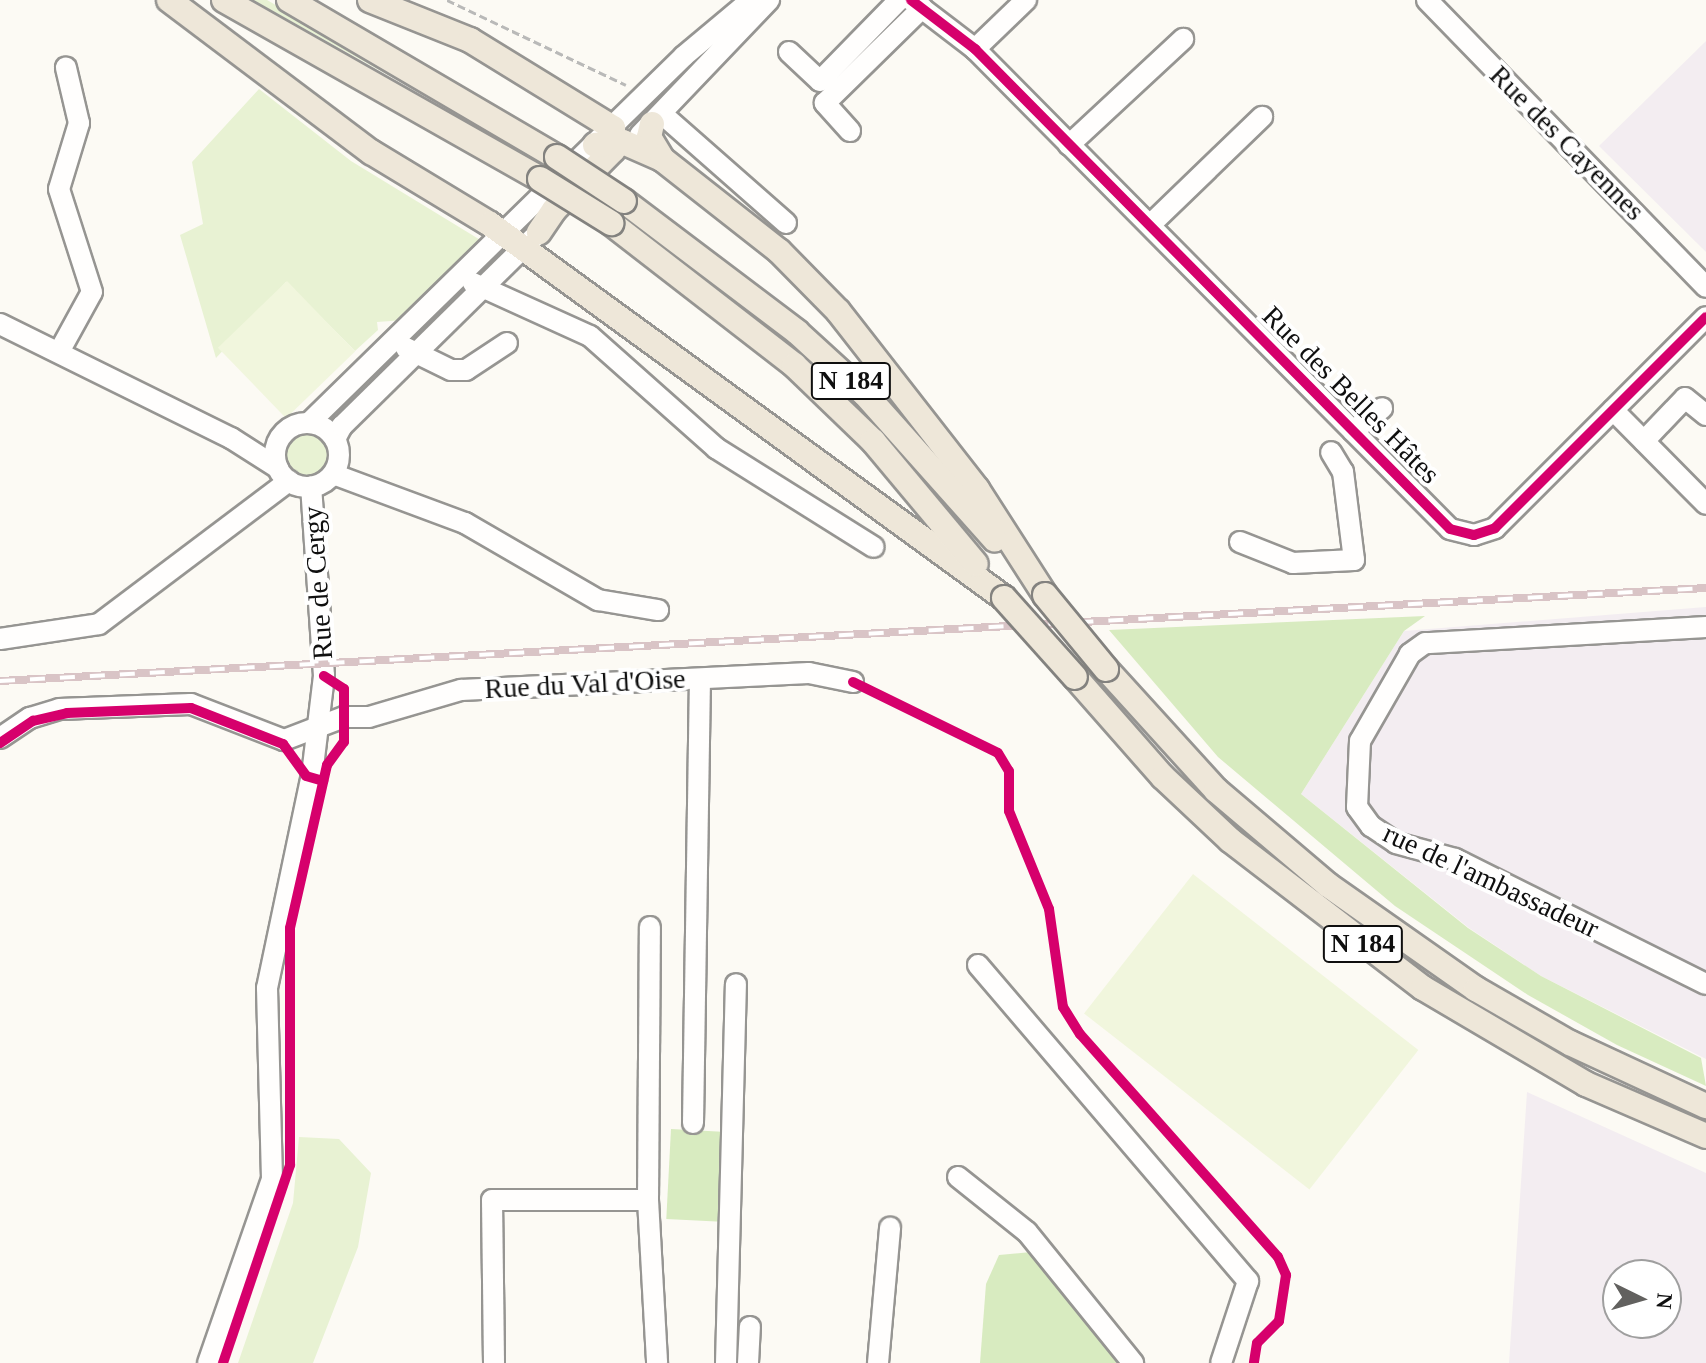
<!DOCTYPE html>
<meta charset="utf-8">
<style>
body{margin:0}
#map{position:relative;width:1706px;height:1363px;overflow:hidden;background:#fcfaf4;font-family:"Times New Roman",serif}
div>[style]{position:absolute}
.industrial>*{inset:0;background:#f3edf1}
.green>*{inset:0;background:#e8f2d3}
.round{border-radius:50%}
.forest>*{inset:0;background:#d8ebc0;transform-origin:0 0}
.pitch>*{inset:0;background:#f1f6dd;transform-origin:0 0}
.path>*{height:3px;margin-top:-1.5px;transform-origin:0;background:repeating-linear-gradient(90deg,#b9b9b8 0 8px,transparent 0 12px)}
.roads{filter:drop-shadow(2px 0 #969592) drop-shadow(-2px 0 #969592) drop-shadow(0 2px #969592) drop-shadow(0 -2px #969592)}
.minor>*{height:20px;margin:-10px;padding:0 10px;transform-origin:10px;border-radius:10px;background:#fffefd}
.minor>.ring{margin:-10px;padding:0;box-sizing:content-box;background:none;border:20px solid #fffefd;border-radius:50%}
.major>*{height:24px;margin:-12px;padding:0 12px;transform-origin:12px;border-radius:12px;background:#eee7d9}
.rail>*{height:8px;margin-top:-4px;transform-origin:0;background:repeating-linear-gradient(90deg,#fff 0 15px,#d9c4c6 0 30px);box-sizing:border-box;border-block:2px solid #d9c4c6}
.bridges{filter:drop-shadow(2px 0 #83827f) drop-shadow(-2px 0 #83827f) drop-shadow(0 2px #83827f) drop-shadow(0 -2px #83827f)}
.major-bridge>*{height:24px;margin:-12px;padding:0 12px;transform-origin:12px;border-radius:12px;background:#eee7d9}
.cycleway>*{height:10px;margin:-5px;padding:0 5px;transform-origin:5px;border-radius:5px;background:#d6006c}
span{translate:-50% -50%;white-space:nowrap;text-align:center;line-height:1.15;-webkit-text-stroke:8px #fff;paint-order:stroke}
.shield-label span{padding:2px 6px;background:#fff;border:2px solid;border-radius:6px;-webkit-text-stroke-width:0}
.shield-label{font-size:26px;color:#0f0f0f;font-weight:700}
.street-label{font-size:28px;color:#0f0f0f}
.north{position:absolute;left:1602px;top:1259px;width:80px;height:80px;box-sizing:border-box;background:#fff;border:2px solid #9f9f9f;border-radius:50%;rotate:95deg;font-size:22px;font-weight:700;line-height:32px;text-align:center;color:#0f0f0f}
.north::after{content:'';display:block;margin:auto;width:28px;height:36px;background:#62615f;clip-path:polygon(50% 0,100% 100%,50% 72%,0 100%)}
</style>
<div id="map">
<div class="industrial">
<i style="clip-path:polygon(1706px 41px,1706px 252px,1599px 146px)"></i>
<i style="clip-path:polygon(1706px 607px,1706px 1059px,1541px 976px,1469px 928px,1301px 794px,1404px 631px)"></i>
<i style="clip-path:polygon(evenodd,1527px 1092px,1706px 1173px,1706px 1363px,1509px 1363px,1527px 1092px,1618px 1275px,1666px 1275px,1666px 1323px,1618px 1323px,1618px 1275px)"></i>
</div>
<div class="green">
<i style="clip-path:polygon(253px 0,267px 0,408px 82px,406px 85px)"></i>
<i style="clip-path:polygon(259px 89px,351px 161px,482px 241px,405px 320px,377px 322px,378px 330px,355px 351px,286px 282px,216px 358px,180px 235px,203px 224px,192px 162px)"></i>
<i class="round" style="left:285px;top:432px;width:44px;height:44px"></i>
<i style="clip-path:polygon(299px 1137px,339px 1139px,371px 1173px,358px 1247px,313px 1363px,238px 1363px,293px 1203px)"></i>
</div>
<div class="forest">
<i style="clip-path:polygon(1425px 616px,1404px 631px,1301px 794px,1468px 928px,1541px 976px,1701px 1058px,1706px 1086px,1617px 1045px,1528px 995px,1395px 906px,1218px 757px,1109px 630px)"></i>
<i style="left:671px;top:1129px;width:60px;height:90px;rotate:3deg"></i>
<i style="clip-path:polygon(1031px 1252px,1118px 1342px,1116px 1363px,980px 1363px,986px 1284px,999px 1255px)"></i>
</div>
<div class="pitch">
<i style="left:287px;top:281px;width:98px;height:96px;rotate:46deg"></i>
<i style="left:1193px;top:874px;width:286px;height:177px;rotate:38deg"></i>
</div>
<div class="path">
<i style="left:447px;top:0;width:198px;rotate:25.4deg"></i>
</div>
<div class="roads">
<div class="minor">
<i style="left:911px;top:0;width:81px;rotate:37.4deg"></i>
<i style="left:975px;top:49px;width:675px;rotate:45.3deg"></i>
<i style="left:1450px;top:529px;width:25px;rotate:14deg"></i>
<i style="left:1474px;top:535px;width:22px;rotate:-18deg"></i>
<i style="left:1495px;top:528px;width:298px;rotate:-45deg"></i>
<i style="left:1427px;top:0;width:400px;rotate:45.8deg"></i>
<i style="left:975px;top:49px;width:71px;rotate:-43.9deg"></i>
<i style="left:789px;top:52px;width:42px;rotate:43.1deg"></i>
<i style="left:820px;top:81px;width:113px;rotate:-45.7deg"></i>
<i style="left:662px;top:114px;width:165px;rotate:41.3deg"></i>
<i style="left:850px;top:131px;width:38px;rotate:-132deg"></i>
<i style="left:825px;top:103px;width:136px;rotate:-44.4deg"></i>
<i style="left:640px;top:135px;width:187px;rotate:-46.3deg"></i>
<i style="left:1069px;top:145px;width:156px;rotate:-42.9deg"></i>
<i style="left:1150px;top:225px;width:156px;rotate:-44deg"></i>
<i style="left:473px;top:283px;width:128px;rotate:24.4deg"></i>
<i style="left:590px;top:336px;width:169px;rotate:41.6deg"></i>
<i style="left:716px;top:448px;width:186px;rotate:32.1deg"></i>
<i style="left:0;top:324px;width:258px;rotate:26.3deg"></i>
<i style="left:231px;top:438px;width:56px;rotate:32.6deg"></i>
<i style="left:406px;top:348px;width:50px;rotate:26.1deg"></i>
<i style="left:451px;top:370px;width:15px"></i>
<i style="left:466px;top:370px;width:49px;rotate:-33.4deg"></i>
<i style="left:59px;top:352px;width:68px;rotate:-61.2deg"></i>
<i style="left:92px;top:292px;width:108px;rotate:-107.8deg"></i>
<i style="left:59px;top:189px;width:69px;rotate:-73.1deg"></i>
<i style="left:79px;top:123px;width:57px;rotate:-103.3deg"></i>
<i style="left:1613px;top:410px;width:132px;rotate:45.3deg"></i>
<i style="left:309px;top:423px;width:525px;rotate:-44.38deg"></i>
<i style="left:684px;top:56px;width:87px;rotate:-39.9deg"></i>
<i class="ring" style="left:275px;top:423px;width:44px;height:44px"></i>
<i style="left:1353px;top:431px;width:37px;rotate:-38deg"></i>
<i style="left:335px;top:439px;width:15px;rotate:-62deg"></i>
<i style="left:342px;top:426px;width:269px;rotate:-44.5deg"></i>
<i style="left:1644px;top:441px;width:59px;rotate:-46.4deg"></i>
<i style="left:1685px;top:398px;width:27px;rotate:39deg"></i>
<i style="left:333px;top:474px;width:141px;rotate:20.4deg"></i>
<i style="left:465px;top:523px;width:154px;rotate:30.1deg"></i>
<i style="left:598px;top:600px;width:61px;rotate:9.5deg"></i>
<i style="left:1240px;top:542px;width:57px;rotate:21.6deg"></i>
<i style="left:1293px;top:563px;width:61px;rotate:-2.8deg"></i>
<i style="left:1354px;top:560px;width:89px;rotate:-97.1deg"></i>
<i style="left:1343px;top:472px;width:23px;rotate:-121deg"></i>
<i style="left:1706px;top:627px;width:281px;rotate:176.7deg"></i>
<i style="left:1425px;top:643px;width:19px;rotate:144deg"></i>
<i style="left:1410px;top:654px;width:100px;rotate:119.9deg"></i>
<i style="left:1360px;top:741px;width:66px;rotate:92.6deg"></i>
<i style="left:1357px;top:807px;width:24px;rotate:54deg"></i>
<i style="left:1371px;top:826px;width:30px;rotate:34deg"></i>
<i style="left:1396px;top:843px;width:61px;rotate:15.2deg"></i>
<i style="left:1455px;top:859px;width:280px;rotate:26.5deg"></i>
<i style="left:0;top:639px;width:100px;rotate:-8.6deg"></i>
<i style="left:99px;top:624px;width:238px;rotate:-37deg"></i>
<i style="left:0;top:738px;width:36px;rotate:-34deg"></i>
<i style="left:30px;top:718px;width:30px;rotate:-17deg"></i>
<i style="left:59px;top:709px;width:132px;rotate:-2.2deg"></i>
<i style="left:191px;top:704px;width:100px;rotate:21.2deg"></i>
<i style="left:284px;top:740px;width:64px;rotate:-21deg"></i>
<i style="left:344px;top:717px;width:25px"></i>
<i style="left:369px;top:717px;width:96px;rotate:-16.4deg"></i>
<i style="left:461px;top:690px;width:348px;rotate:-2.8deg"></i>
<i style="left:809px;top:673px;width:45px;rotate:11.6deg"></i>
<i style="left:978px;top:965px;width:416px;rotate:49.5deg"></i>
<i style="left:1248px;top:1281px;width:86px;rotate:108.2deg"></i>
<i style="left:693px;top:1123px;width:444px;rotate:-89.1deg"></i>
<i style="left:958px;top:1177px;width:88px;rotate:38.6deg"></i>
<i style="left:1027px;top:1232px;width:169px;rotate:51deg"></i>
<i style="left:648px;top:1200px;width:273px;rotate:-89.6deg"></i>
<i style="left:208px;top:1363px;width:195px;rotate:-70.8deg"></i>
<i style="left:272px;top:1179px;width:191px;rotate:-91.5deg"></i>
<i style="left:267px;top:988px;width:218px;rotate:-78.1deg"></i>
<i style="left:312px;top:775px;width:100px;rotate:-83.1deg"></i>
<i style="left:324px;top:676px;width:190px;rotate:-93.9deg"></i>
<i style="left:494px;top:1363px;width:163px;rotate:-90.7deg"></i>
<i style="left:492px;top:1200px;width:156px"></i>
<i style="left:648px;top:1200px;width:163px;rotate:86.8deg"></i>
<i style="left:726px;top:1363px;width:379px;rotate:-88.5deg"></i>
<i style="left:748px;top:1363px;width:36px;rotate:-87deg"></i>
<i style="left:878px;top:1363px;width:136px;rotate:-84.9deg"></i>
</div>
<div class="major">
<i style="left:169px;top:0;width:253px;rotate:37deg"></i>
<i style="left:371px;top:152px;width:139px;rotate:31.2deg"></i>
<i style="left:490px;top:224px;width:636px;rotate:36.04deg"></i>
<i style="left:224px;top:0;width:363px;rotate:29.5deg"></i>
<i style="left:289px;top:0;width:311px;rotate:30.4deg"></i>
<i style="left:370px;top:0;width:108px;rotate:21.8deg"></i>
<i style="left:470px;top:40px;width:168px;rotate:31.6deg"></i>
<i style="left:613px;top:128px;width:22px;rotate:90deg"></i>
<i style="left:613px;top:150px;width:84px;rotate:134.5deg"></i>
<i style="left:554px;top:210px;width:27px;rotate:124deg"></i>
<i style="left:652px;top:124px;width:13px;rotate:103deg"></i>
<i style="left:649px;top:137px;width:26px;rotate:59deg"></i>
<i style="left:595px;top:145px;width:28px;rotate:-6deg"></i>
<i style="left:623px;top:142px;width:43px;rotate:23.6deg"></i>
<i style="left:662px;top:159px;width:149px;rotate:38.2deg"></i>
<i style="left:779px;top:251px;width:84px;rotate:45.5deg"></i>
<i style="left:838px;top:311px;width:226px;rotate:52deg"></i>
<i style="left:977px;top:489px;width:126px;rotate:57.3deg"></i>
<i style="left:624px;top:201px;width:217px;rotate:37.1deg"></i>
<i style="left:797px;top:332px;width:92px;rotate:42.4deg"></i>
<i style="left:865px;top:394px;width:195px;rotate:48.3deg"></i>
<i style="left:611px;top:223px;width:232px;rotate:37.8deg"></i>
<i style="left:794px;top:365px;width:110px;rotate:43.9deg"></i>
<i style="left:873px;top:441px;width:160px;rotate:50.1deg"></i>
<i style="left:1106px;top:669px;width:164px;rotate:47.7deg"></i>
<i style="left:1216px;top:790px;width:147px;rotate:40.3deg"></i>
<i style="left:1328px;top:885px;width:181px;rotate:35.1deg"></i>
<i style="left:1476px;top:989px;width:108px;rotate:29.9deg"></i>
<i style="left:1570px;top:1043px;width:150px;rotate:24.9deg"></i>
<i style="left:1075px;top:677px;width:133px;rotate:48.7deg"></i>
<i style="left:1163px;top:777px;width:92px;rotate:43.2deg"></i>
<i style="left:1230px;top:840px;width:243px;rotate:37.5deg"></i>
<i style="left:1423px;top:988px;width:189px;rotate:30.5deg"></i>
<i style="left:1586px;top:1084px;width:131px;rotate:23.4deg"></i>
</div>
</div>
<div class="rail">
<i style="left:0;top:681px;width:1709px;rotate:-3.12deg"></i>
</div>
<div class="bridges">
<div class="major-bridge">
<i style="left:557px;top:157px;width:80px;rotate:33.3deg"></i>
<i style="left:540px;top:179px;width:84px;rotate:31.8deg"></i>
<i style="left:1045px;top:595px;width:96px;rotate:50.5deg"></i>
<i style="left:1004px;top:598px;width:106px;rotate:48.1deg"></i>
</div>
</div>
<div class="cycleway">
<i style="left:911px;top:0;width:81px;rotate:37.4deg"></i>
<i style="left:975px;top:49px;width:675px;rotate:45.3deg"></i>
<i style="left:1450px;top:529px;width:25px;rotate:14deg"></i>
<i style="left:1474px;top:535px;width:22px;rotate:-18deg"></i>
<i style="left:1495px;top:528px;width:298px;rotate:-45deg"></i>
<i style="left:853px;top:682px;width:161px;rotate:26.1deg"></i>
<i style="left:998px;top:753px;width:21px;rotate:59deg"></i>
<i style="left:1009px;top:771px;width:40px;rotate:90deg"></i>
<i style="left:1009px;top:811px;width:106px;rotate:67.8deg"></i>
<i style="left:1049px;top:909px;width:99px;rotate:81.9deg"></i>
<i style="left:1063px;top:1007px;width:32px;rotate:58deg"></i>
<i style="left:1080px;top:1034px;width:298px;rotate:48.4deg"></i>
<i style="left:1278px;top:1257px;width:20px;rotate:66deg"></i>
<i style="left:1286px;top:1275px;width:47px;rotate:98.7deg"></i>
<i style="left:1279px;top:1321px;width:31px;rotate:135deg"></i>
<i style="left:1257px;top:1343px;width:20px;rotate:99deg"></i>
<i style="left:0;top:743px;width:40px;rotate:-34deg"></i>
<i style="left:33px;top:721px;width:35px;rotate:-13deg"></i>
<i style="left:67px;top:713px;width:124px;rotate:-2.3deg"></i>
<i style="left:191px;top:708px;width:99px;rotate:21.4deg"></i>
<i style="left:283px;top:744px;width:39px;rotate:54deg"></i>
<i style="left:306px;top:776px;width:18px;rotate:16deg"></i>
<i style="left:223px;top:1363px;width:209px;rotate:-71.3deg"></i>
<i style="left:290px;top:1165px;width:237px;rotate:-90deg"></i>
<i style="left:290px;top:928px;width:167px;rotate:-77.2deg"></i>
<i style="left:327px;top:765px;width:29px;rotate:-54deg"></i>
<i style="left:344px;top:742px;width:53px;rotate:-90deg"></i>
<i style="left:344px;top:689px;width:24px;rotate:-147deg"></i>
</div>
<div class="shield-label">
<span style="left:851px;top:381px">N 184</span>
<span style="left:1363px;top:944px">N 184</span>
</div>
<div class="street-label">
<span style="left:1567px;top:143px;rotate:45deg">Rue des Cayennes</span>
<span style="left:1351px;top:395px;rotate:45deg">Rue des Belles Hâtes</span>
<span style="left:318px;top:583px;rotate:-94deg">Rue de Cergy</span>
<span style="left:585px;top:684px;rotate:-3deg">Rue du Val d'Oise</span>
<span style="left:1491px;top:881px;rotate:25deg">rue de l'ambassadeur</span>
</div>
<div class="north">N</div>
</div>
